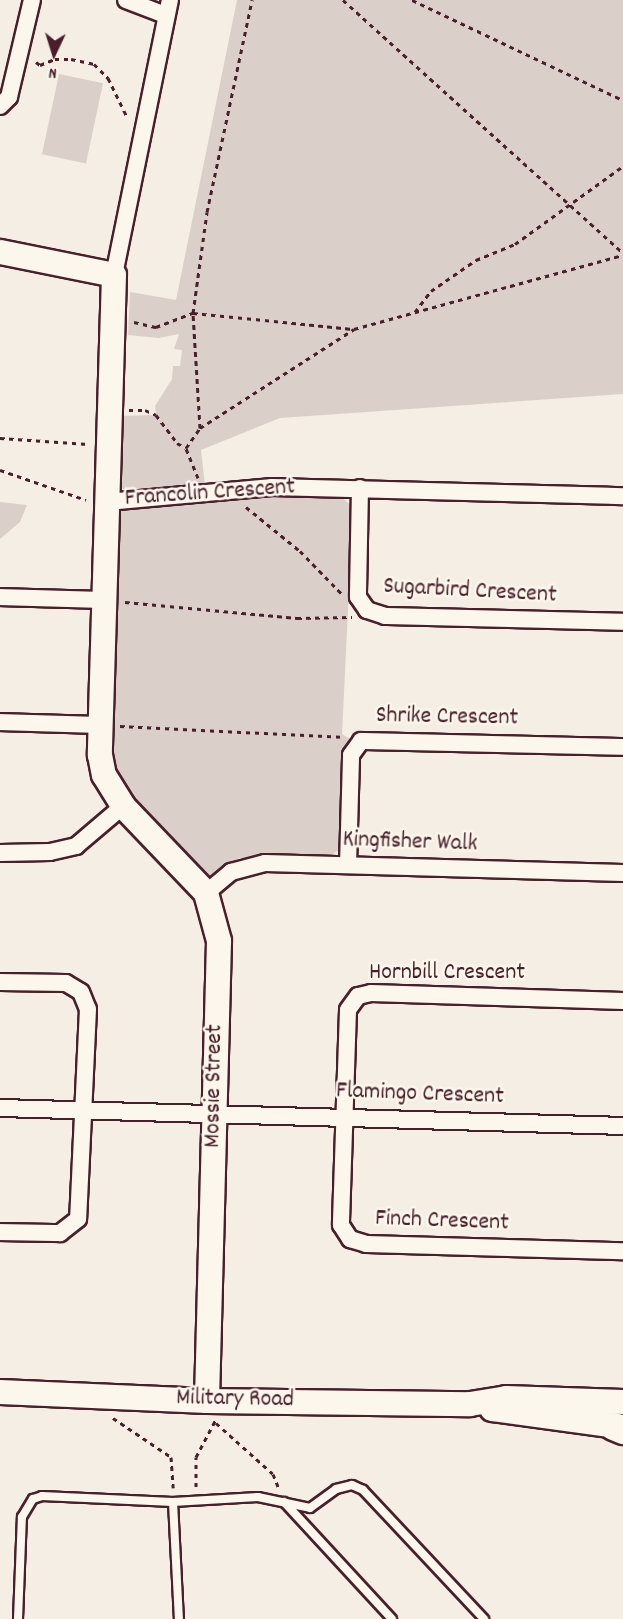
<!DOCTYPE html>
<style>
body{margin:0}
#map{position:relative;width:623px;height:1619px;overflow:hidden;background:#f4eee4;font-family:Dekko,sans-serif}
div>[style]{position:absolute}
.green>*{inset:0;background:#dbd0c9;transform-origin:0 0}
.path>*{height:3px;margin-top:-1.5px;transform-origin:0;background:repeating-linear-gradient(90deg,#4a1f2b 0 4.5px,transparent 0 9px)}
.roads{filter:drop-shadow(2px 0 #4a1f2b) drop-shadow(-2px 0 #4a1f2b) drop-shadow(0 2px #4a1f2b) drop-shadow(0 -2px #4a1f2b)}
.lane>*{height:8px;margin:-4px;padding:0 4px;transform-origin:4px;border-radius:4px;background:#fbf7ec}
.street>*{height:16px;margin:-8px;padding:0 8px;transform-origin:8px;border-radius:8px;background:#fbf7ec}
.secondary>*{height:24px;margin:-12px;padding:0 12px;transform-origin:12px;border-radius:12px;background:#fbf7ec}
.primary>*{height:27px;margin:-13.5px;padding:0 13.5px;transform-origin:13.5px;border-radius:13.5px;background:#fbf7ec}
span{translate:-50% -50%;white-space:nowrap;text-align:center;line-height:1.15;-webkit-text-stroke:5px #fbf7ec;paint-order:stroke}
.street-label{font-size:24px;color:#4a1f2b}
.north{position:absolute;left:24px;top:24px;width:60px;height:60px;-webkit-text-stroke:4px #fbf7ec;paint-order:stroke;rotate:184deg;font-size:16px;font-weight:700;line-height:24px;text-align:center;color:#4a1f2b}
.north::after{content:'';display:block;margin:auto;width:21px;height:27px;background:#4a1f2b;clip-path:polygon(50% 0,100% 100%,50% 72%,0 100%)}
</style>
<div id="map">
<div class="green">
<i style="clip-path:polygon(237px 0,623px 0,623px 394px,280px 418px,201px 450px,205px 486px,128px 493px,119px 486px,119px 416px,156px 415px,155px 406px,172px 379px,173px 366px,180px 366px,182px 350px,174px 349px,179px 334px,159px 338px,128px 335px,130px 292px,176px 300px)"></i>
<i style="left:59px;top:74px;width:45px;height:82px;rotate:12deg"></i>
<i style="clip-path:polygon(280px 494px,340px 496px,353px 507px,342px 734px,353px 741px,341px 849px,326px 858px,239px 858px,216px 874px,207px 875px,130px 799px,112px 767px,118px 514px,125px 509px)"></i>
<i style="clip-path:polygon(0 502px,27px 505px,20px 522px,0 539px)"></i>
</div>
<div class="path">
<i style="left:343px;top:0;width:377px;rotate:42.1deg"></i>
<i style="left:412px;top:0;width:233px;rotate:25.4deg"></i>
<i style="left:36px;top:62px;width:5px;rotate:37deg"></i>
<i style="left:40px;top:65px;width:16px;rotate:-22deg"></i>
<i style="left:55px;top:59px;width:16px"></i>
<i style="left:71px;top:59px;width:24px;rotate:12deg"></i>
<i style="left:94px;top:64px;width:20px;rotate:45deg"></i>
<i style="left:108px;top:78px;width:43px;rotate:64deg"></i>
<i style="left:415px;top:312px;width:26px;rotate:-53deg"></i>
<i style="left:431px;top:291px;width:55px;rotate:-34.6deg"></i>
<i style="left:476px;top:260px;width:42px;rotate:-22.3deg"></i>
<i style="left:515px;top:244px;width:133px;rotate:-35.8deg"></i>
<i style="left:134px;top:322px;width:23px;rotate:13deg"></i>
<i style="left:156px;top:327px;width:40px;rotate:-21deg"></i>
<i style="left:193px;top:313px;width:160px;rotate:5.7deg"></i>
<i style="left:129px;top:410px;width:16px"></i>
<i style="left:145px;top:410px;width:12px;rotate:24deg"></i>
<i style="left:156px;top:415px;width:35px;rotate:53deg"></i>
<i style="left:177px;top:443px;width:10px;rotate:29deg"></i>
<i style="left:200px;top:428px;width:115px;rotate:-93.5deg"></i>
<i style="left:193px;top:313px;width:102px;rotate:-82.1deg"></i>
<i style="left:207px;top:212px;width:217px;rotate:-78deg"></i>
<i style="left:0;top:438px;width:88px;rotate:3.9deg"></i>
<i style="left:0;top:470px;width:91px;rotate:19.2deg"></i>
<i style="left:198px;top:478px;width:32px;rotate:-112deg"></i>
<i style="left:186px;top:448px;width:24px;rotate:-55deg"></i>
<i style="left:200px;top:428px;width:183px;rotate:-32.7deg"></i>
<i style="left:354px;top:329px;width:279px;rotate:-15.4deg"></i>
<i style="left:246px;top:507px;width:70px;rotate:39.2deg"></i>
<i style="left:300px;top:551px;width:59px;rotate:45.7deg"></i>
<i style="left:125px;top:602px;width:173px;rotate:5.3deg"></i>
<i style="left:297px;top:618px;width:55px;rotate:-1deg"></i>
<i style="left:120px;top:726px;width:221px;rotate:2.8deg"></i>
<i style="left:113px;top:1418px;width:70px;rotate:33.9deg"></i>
<i style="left:171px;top:1457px;width:31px;rotate:86deg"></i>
<i style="left:216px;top:1423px;width:76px;rotate:41.8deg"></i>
<i style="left:273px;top:1474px;width:16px;rotate:68deg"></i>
<i style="left:196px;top:1487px;width:30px;rotate:-90deg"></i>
<i style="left:196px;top:1457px;width:41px;rotate:-62.2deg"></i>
</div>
<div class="roads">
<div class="lane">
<i style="left:173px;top:1502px;width:117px;rotate:87.1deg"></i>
<i style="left:284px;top:1502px;width:159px;rotate:47.3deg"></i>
<i style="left:18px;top:1619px;width:102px;rotate:-87.8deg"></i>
<i style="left:22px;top:1517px;width:21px;rotate:-59deg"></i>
<i style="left:33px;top:1499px;width:9px;rotate:-18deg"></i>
<i style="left:42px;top:1496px;width:131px;rotate:2.6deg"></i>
<i style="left:173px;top:1502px;width:85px;rotate:-3.4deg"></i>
<i style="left:258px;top:1497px;width:53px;rotate:11.9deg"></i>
<i style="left:310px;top:1508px;width:32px;rotate:-36deg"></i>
<i style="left:336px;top:1489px;width:16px;rotate:-14deg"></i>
<i style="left:352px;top:1485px;width:12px;rotate:24deg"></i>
<i style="left:363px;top:1490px;width:177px;rotate:46.8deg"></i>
</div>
<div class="street">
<i style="left:126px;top:0;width:42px;rotate:21deg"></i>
<i style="left:0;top:106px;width:13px;rotate:-45deg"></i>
<i style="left:9px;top:97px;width:100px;rotate:-76.7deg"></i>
<i style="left:114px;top:275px;width:281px;rotate:-78.5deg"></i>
<i style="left:360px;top:488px;width:109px;rotate:91.1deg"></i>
<i style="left:358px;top:597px;width:16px;rotate:55deg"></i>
<i style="left:367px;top:610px;width:19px;rotate:18deg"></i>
<i style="left:385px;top:616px;width:238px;rotate:1.4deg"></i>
<i style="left:107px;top:502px;width:166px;rotate:-5.2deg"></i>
<i style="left:272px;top:487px;width:351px;rotate:1.5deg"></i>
<i style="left:0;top:597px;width:104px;rotate:1.7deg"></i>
<i style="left:0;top:722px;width:100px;rotate:1.7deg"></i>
<i style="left:0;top:853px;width:50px;rotate:-1.1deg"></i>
<i style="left:50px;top:852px;width:27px;rotate:-13deg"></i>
<i style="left:76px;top:846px;width:62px;rotate:-40.4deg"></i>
<i style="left:348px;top:865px;width:110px;rotate:-88.4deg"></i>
<i style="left:351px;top:755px;width:17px;rotate:-54deg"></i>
<i style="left:361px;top:741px;width:262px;rotate:1.3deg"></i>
<i style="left:206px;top:893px;width:33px;rotate:-40deg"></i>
<i style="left:231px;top:872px;width:35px;rotate:-15deg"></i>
<i style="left:265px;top:863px;width:358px;rotate:1.6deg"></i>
<i style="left:0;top:982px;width:66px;rotate:0.9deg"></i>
<i style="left:66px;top:983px;width:17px;rotate:31deg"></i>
<i style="left:81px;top:992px;width:18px;rotate:68deg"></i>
<i style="left:88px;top:1009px;width:210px;rotate:92.7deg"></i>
<i style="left:78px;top:1219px;width:23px;rotate:142deg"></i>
<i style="left:60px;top:1233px;width:60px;rotate:-179deg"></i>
<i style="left:623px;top:1001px;width:252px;rotate:-178.2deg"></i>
<i style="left:371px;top:993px;width:13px;rotate:167deg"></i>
<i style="left:358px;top:996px;width:17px;rotate:126deg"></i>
<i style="left:348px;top:1010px;width:215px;rotate:91.9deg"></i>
<i style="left:341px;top:1225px;width:17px;rotate:57deg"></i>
<i style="left:350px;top:1239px;width:17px;rotate:17deg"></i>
<i style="left:366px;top:1244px;width:257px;rotate:1.6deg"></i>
<i style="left:0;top:1108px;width:623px;rotate:1.65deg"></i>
</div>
<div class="secondary">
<i style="left:0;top:252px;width:116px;rotate:11.4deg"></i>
<i style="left:114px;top:275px;width:480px;rotate:91.7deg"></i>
<i style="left:100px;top:755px;width:20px;rotate:79deg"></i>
<i style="left:104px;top:775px;width:36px;rotate:58deg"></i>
<i style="left:123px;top:806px;width:120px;rotate:46.3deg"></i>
<i style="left:206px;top:893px;width:50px;rotate:74.8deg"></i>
<i style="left:219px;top:941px;width:460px;rotate:91.5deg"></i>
<i style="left:0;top:1392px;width:207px;rotate:2.5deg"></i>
<i style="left:207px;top:1401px;width:263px;rotate:0.7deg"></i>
<i style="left:470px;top:1404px;width:36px;rotate:-9deg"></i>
<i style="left:506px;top:1398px;width:117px;rotate:2deg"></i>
<i style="left:492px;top:1409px;width:132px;rotate:7.8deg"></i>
</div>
<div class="primary">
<i style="left:613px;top:1426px;width:11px;rotate:22deg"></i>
</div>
</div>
<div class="street-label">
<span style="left:210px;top:494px;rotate:-4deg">Francolin Crescent</span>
<span style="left:470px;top:592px;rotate:3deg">Sugarbird Crescent</span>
<span style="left:447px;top:718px;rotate:1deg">Shrike Crescent</span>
<span style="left:410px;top:843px;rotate:2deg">Kingfisher Walk</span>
<span style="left:447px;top:974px">Hornbill Crescent</span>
<span style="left:215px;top:1086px;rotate:-89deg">Mossie Street</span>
<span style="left:420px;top:1095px;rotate:2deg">Flamingo Crescent</span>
<span style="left:442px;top:1222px;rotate:2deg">Finch Crescent</span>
<span style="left:235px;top:1400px;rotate:1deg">Military Road</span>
</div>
<div class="north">N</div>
</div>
